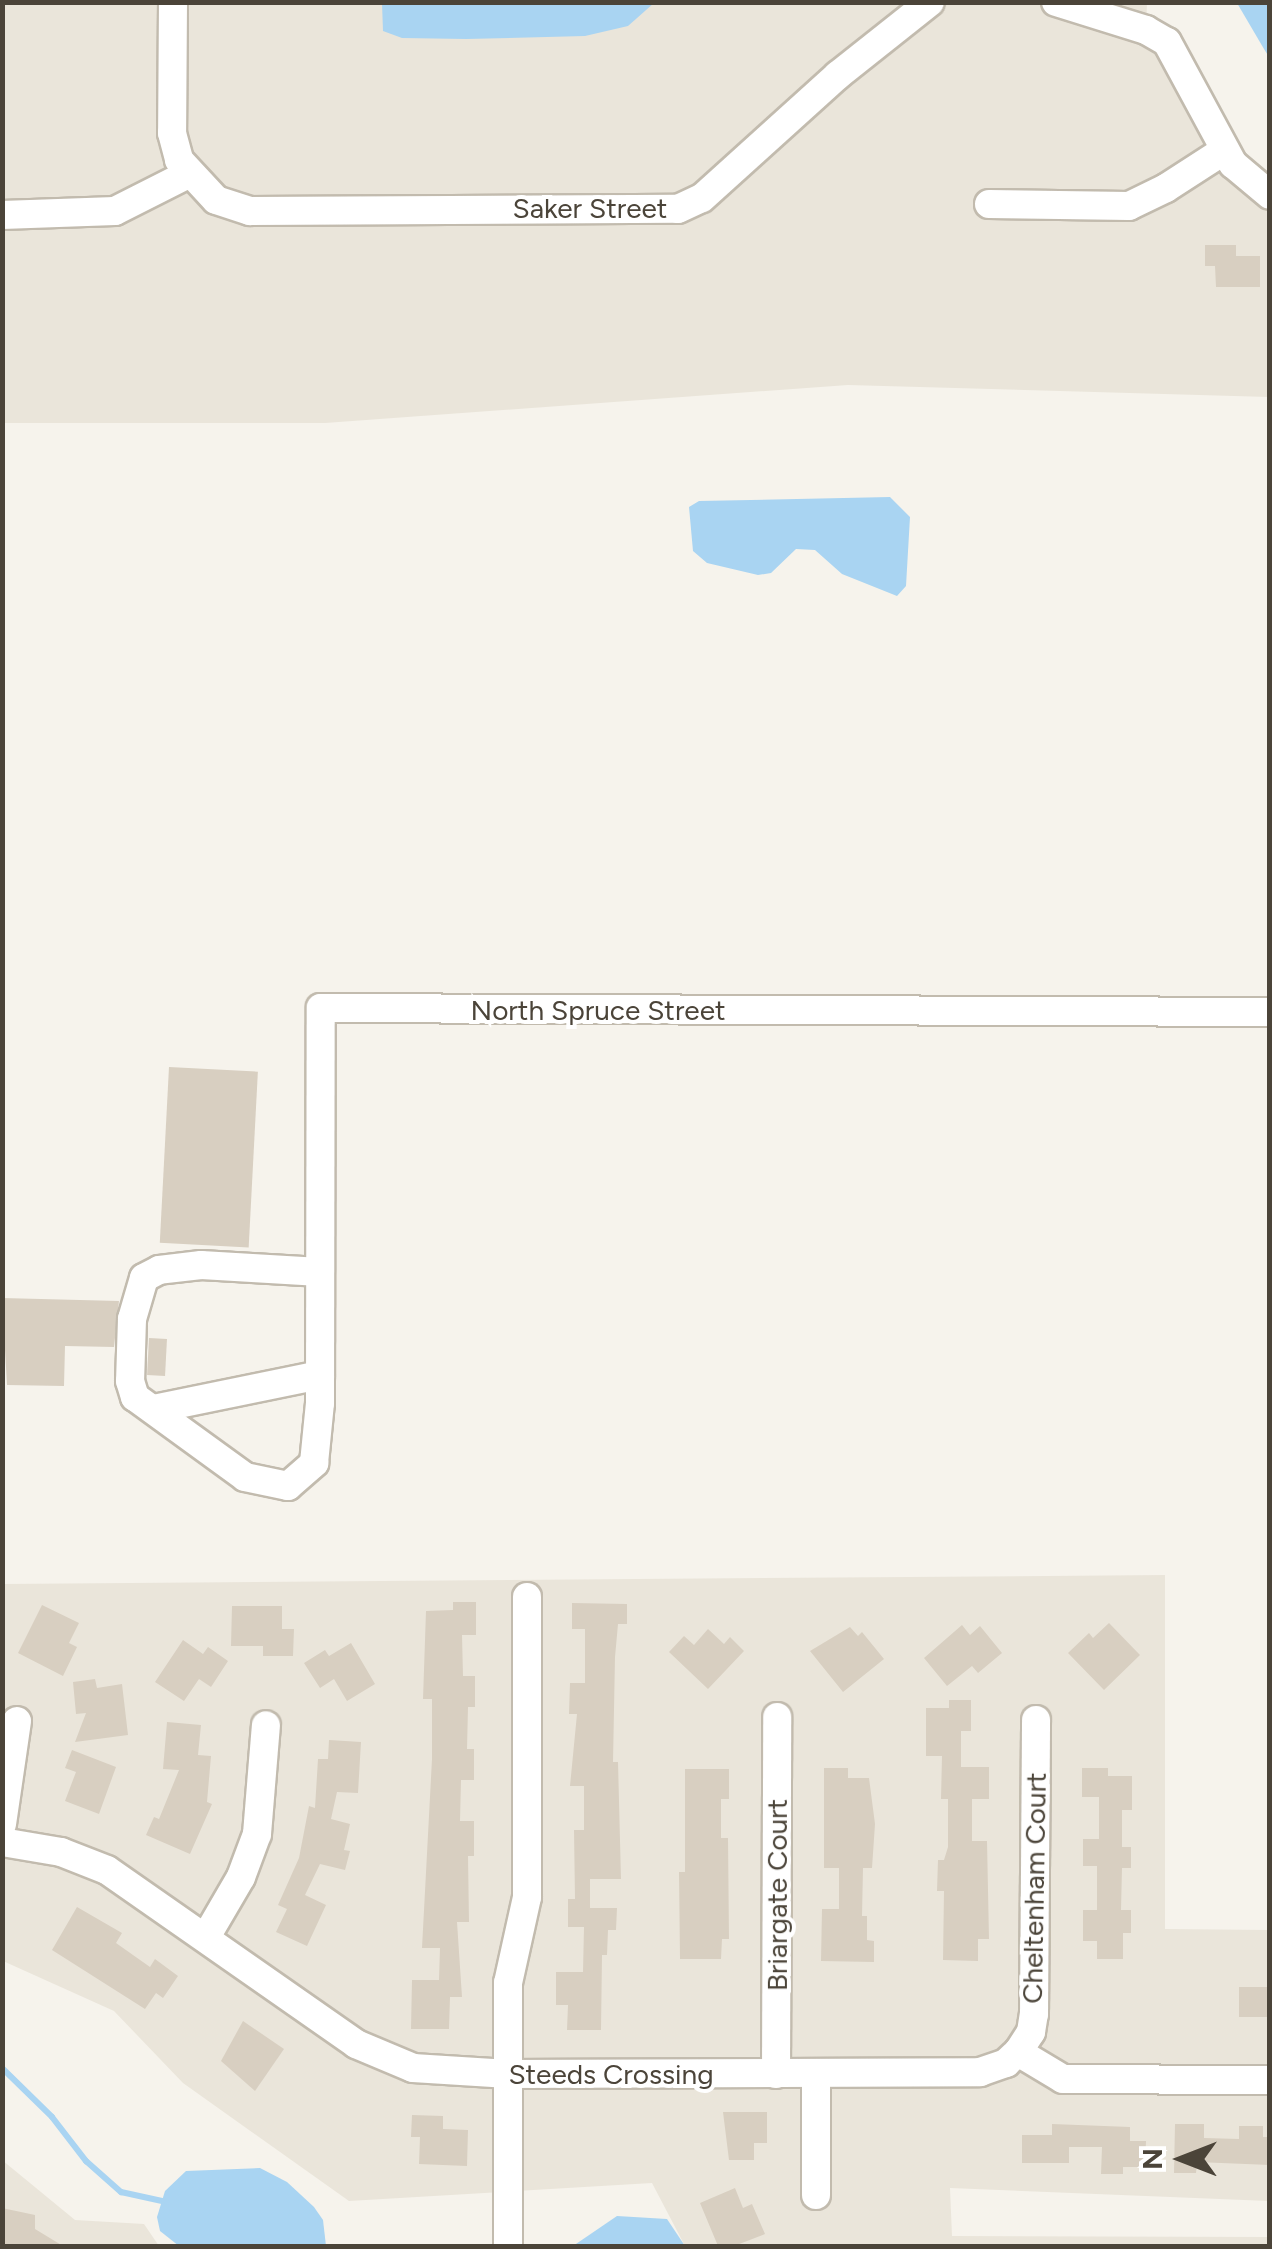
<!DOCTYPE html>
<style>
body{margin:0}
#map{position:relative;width:1272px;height:2249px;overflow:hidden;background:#f6f3ec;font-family:Figtree,sans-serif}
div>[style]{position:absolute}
.residential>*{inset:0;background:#eae5da}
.water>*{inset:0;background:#a9d4f2}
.stream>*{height:6px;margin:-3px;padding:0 3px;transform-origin:3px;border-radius:3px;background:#a9d4f2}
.building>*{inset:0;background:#d8cfc1;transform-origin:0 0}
.roads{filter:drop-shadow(2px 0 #c2bbae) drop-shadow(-2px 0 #c2bbae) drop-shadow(0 2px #c2bbae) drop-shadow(0 -2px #c2bbae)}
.minor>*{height:28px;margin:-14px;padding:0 14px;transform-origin:14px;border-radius:14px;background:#fff}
span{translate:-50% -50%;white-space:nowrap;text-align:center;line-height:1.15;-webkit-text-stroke:8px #fff;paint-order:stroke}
.street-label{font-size:28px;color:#4b4439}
.frame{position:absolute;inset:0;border:5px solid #4b4439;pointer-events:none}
.north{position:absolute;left:1132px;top:2109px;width:100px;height:100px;-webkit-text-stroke:8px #fff;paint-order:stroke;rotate:270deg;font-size:28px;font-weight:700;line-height:40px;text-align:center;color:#4b4439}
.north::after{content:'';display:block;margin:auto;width:35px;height:45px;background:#4b4439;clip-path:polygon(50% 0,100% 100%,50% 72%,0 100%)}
</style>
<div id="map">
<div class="residential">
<i style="clip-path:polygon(3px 3px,1147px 3px,1146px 30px,1269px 191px,1269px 397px,848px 385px,325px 423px,3px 423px)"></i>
<i style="clip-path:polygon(1165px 1575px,1165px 1929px,1269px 1930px,1269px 2201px,950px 2188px,952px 2236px,1269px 2237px,1269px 2246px,685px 2246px,652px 2183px,349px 2201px,183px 2083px,114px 2011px,3px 1961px,3px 1584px)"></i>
<i style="clip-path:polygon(2px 2160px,75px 2220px,144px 2224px,159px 2246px,3px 2246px)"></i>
</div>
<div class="water">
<i style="clip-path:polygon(382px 3px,382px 2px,654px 3px,628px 26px,585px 36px,466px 39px,402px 38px,383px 31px)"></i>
<i style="clip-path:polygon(1237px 3px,1269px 3px,1269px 57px,1264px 49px)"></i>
<i style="clip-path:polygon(890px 497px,910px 517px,906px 586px,897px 596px,842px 574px,815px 550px,796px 549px,771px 573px,758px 575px,707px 563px,693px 551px,689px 507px,699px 501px)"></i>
<i style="clip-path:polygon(260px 2168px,287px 2182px,314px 2207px,323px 2220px,326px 2246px,179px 2246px,160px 2231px,157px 2217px,165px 2191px,186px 2171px)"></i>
<i style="clip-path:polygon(617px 2216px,667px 2219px,685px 2246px,573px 2246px)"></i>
</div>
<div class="stream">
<i style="left:2px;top:2068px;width:70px;rotate:44.4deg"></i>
<i style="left:52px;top:2117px;width:56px;rotate:52.3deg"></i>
<i style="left:86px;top:2161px;width:47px;rotate:41.5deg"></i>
<i style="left:121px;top:2192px;width:42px;rotate:12.4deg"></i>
</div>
<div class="building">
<i style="clip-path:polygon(1205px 245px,1236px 245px,1236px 256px,1260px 256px,1260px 287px,1216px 287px,1215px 266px,1205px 266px)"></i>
<i style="left:169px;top:1067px;width:89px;height:176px;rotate:3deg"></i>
<i style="clip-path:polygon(2px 1298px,119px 1301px,114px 1347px,65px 1346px,64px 1386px,7px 1385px)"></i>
<i style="left:149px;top:1338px;width:18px;height:37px;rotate:3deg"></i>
<i style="clip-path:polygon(453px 1602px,476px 1602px,476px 1635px,462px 1635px,463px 1676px,475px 1676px,475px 1707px,468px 1707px,467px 1749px,474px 1749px,474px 1780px,461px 1780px,460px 1821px,474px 1821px,474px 1856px,468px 1856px,469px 1922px,457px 1922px,462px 1997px,450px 1997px,449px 2029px,411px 2029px,412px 1980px,439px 1980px,440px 1948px,422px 1948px,432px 1759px,432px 1699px,423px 1699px,426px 1611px,453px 1610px)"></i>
<i style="clip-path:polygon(572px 1603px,627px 1604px,627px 1624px,618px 1624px,615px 1657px,613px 1762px,618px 1762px,621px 1879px,590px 1879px,590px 1908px,617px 1908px,616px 1930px,608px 1930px,607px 1955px,602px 1955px,601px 2030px,567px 2030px,568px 2005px,556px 2005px,556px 1972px,583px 1972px,584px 1927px,568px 1927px,568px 1899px,575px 1899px,574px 1830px,584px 1830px,584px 1786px,570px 1786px,577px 1714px,569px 1714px,570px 1683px,585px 1683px,585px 1629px,572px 1629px)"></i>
<i style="clip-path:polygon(42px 1605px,79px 1623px,69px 1643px,77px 1647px,63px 1676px,18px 1653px)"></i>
<i style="clip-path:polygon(232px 1606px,282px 1606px,282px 1629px,294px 1629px,293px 1656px,263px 1656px,263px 1646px,231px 1646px)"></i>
<i style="clip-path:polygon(1109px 1623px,1140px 1655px,1104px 1690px,1068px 1653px,1089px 1633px,1093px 1638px)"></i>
<i style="clip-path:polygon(962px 1625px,970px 1635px,980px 1626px,1002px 1653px,978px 1673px,972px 1666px,947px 1686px,924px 1658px)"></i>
<i style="clip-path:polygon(850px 1627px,858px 1636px,862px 1632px,884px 1659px,843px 1692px,810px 1651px)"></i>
<i style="clip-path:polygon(708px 1629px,724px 1644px,730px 1637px,744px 1651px,708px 1689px,669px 1652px,684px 1636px,694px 1645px)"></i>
<i style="clip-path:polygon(183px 1640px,203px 1654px,208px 1647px,228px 1661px,211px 1687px,199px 1679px,184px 1701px,155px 1682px)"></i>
<i style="clip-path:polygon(351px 1643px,375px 1684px,347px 1701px,334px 1679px,320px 1688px,304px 1663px,325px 1650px,329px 1656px)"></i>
<i style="clip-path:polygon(95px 1679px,97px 1688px,122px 1684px,128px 1735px,75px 1742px,86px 1713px,76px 1714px,73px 1682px)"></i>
<i style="clip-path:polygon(949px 1700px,971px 1700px,971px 1731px,961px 1731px,961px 1767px,989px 1767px,989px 1799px,972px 1799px,972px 1841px,987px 1841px,989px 1939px,978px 1939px,978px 1961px,943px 1960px,944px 1891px,937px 1891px,938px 1860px,944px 1860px,948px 1847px,948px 1799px,941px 1799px,942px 1756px,926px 1756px,926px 1708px,949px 1708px)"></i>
<i style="clip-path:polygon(167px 1722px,201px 1725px,198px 1755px,211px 1756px,207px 1802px,212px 1804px,190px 1854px,146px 1835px,154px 1817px,159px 1819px,179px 1770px,163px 1769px)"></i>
<i style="clip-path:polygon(329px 1740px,361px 1742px,358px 1793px,337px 1792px,331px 1819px,350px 1824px,344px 1850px,350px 1851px,345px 1870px,320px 1864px,305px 1895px,326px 1905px,307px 1946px,276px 1932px,287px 1909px,278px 1905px,299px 1858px,309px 1806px,315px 1808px,318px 1759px,328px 1759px)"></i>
<i style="clip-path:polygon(72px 1750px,116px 1767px,99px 1814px,65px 1801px,76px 1772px,65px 1768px)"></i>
<i style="clip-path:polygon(824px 1768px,848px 1768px,848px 1778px,869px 1778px,875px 1824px,872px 1868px,863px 1868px,862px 1916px,867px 1916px,867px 1940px,874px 1941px,874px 1962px,821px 1961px,822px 1909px,839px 1909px,839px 1868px,824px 1868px)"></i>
<i style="clip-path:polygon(1082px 1768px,1108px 1768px,1108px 1776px,1132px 1776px,1132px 1810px,1122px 1810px,1122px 1847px,1131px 1847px,1131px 1868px,1122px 1868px,1121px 1910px,1131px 1910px,1131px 1933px,1123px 1933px,1123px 1959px,1097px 1959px,1097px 1941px,1083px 1941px,1083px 1910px,1097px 1910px,1097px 1866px,1083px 1866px,1083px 1839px,1099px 1839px,1099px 1797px,1082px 1797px)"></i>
<i style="clip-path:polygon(685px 1769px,729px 1769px,729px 1799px,721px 1799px,721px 1838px,728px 1838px,729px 1939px,722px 1939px,721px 1959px,680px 1959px,679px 1872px,685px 1872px)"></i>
<i style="clip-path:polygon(77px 1907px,122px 1933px,116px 1943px,150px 1967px,155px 1959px,178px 1976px,163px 1998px,156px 1993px,145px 2009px,52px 1950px)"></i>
<i style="left:1239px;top:1987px;width:31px;height:30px"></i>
<i style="clip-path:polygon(243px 2021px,284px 2049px,255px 2091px,221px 2061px)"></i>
<i style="clip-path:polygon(723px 2112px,767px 2112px,767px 2143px,754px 2143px,754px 2160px,729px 2160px)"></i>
<i style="clip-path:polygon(412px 2115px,443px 2116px,443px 2129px,468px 2130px,467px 2166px,419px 2164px,420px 2137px,411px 2137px)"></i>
<i style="clip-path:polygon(1052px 2124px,1130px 2127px,1130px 2141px,1146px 2141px,1145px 2167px,1123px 2167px,1123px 2174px,1101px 2174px,1102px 2147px,1069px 2147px,1069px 2163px,1022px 2163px,1022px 2135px,1052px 2135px)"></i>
<i style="clip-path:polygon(1175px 2124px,1204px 2124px,1204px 2138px,1239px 2139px,1239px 2126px,1263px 2126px,1263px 2137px,1270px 2137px,1270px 2165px,1197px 2162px,1196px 2173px,1174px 2173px)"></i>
<i style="clip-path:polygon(735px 2188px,743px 2208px,752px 2204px,765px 2234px,734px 2246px,718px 2246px,700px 2203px)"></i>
<i style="clip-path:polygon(2px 2208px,35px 2215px,35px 2229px,63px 2246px,2px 2246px)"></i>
</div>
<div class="roads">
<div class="minor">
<i style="left:173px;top:2px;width:131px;rotate:90.4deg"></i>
<i style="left:172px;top:133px;width:28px;rotate:75deg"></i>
<i style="left:179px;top:160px;width:54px;rotate:47.2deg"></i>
<i style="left:216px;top:200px;width:36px;rotate:18deg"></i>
<i style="left:250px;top:211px;width:428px;rotate:-0.3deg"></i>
<i style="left:678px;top:209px;width:26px;rotate:-25deg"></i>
<i style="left:702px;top:198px;width:183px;rotate:-42.1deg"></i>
<i style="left:838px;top:75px;width:117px;rotate:-38.4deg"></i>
<i style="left:1056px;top:2px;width:94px;rotate:17.3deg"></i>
<i style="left:1146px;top:30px;width:24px;rotate:30deg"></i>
<i style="left:1167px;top:42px;width:139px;rotate:61.6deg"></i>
<i style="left:1233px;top:164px;width:48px;rotate:40deg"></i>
<i style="left:989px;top:204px;width:140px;rotate:0.8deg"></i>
<i style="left:1129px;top:206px;width:41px;rotate:-25.9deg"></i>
<i style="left:1166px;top:188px;width:70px;rotate:-32.8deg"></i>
<i style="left:2px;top:215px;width:113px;rotate:-2deg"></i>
<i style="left:115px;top:211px;width:82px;rotate:-26.9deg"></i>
<i style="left:320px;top:1272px;width:119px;rotate:-176.6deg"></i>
<i style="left:201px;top:1265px;width:42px;rotate:173.2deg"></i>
<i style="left:159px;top:1270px;width:17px;rotate:152deg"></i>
<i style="left:144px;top:1278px;width:43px;rotate:106.3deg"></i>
<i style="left:132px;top:1319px;width:62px;rotate:91.8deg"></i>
<i style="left:130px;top:1381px;width:17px;rotate:73deg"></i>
<i style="left:135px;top:1397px;width:136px;rotate:36deg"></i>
<i style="left:245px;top:1477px;width:44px;rotate:11.8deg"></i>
<i style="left:288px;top:1486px;width:35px;rotate:-41deg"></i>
<i style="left:314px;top:1463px;width:60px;rotate:-84.3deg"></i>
<i style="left:320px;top:1403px;width:395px;rotate:-89.9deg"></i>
<i style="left:321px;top:1008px;width:949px;rotate:0.24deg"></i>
<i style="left:154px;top:1409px;width:169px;rotate:-11.6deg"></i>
<i style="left:2px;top:1824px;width:104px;rotate:-81.7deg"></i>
<i style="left:2px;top:1842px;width:60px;rotate:9.6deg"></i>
<i style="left:61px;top:1852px;width:49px;rotate:21.4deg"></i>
<i style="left:107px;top:1870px;width:304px;rotate:34.9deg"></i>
<i style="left:356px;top:2044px;width:62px;rotate:22.8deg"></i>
<i style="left:413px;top:2068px;width:96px;rotate:3.6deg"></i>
<i style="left:509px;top:2074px;width:471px;rotate:-0.2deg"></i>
<i style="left:980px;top:2072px;width:28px;rotate:-19deg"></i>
<i style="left:1006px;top:2063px;width:16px;rotate:-43deg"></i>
<i style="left:1018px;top:2052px;width:24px;rotate:-57deg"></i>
<i style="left:1031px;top:2032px;width:18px;rotate:-81deg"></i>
<i style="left:1034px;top:2014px;width:294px;rotate:-89.6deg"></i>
<i style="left:206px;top:1937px;width:69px;rotate:-59.7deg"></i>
<i style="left:241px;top:1877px;width:46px;rotate:-69.6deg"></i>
<i style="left:257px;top:1834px;width:109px;rotate:-85.3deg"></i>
<i style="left:1018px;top:2052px;width:52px;rotate:31deg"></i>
<i style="left:1063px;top:2079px;width:207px;rotate:0.3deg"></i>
<i style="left:776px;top:2074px;width:357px;rotate:-89.8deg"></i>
<i style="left:816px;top:2195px;width:121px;rotate:-90deg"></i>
<i style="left:508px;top:2246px;width:263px;rotate:-90deg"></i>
<i style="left:508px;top:1983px;width:88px;rotate:-77.5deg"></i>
<i style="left:527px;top:1897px;width:300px;rotate:-90deg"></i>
</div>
</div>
<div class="street-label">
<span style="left:590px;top:208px">Saker Street</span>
<span style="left:598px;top:1010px">North Spruce Street</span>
<span style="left:1034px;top:1888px;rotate:-89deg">Cheltenham Court</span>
<span style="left:777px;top:1895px;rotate:-90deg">Briargate Court</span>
<span style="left:611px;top:2074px">Steeds Crossing</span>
</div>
<div class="frame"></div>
<div class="north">N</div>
</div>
